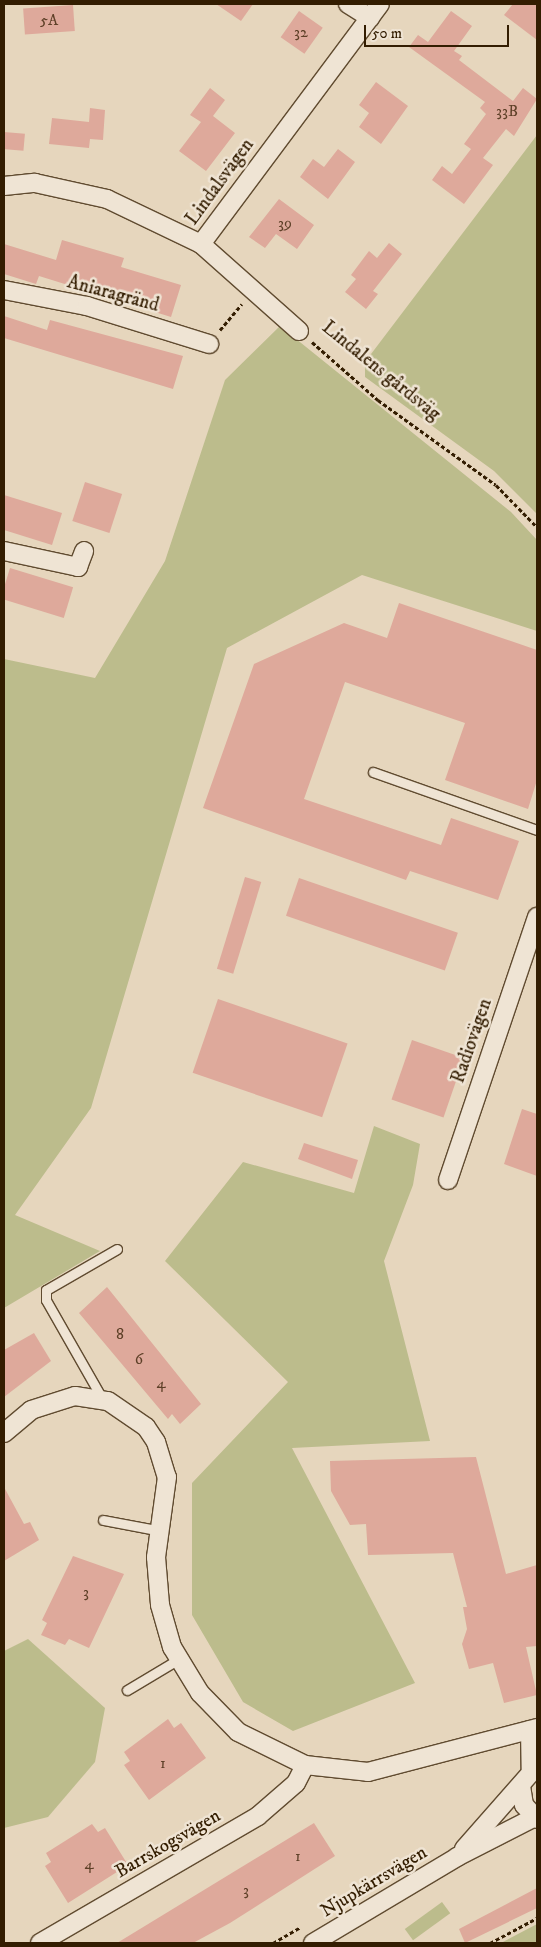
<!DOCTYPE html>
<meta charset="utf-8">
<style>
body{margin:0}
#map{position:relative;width:541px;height:1947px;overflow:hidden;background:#e6d6bd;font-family:"IM FELL DW Pica",serif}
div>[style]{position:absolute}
.green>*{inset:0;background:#bcbc8c;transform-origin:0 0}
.building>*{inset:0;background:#dea99b;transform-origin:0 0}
.path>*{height:3px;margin-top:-1.5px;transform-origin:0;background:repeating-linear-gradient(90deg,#331d01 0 4px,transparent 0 6.5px)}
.roads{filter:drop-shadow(1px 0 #604b30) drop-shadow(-1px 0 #604b30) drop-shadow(0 1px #604b30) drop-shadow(0 -1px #604b30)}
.lane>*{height:9px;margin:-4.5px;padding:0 4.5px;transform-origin:4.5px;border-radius:4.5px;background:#efe4d4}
.street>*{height:18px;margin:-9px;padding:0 9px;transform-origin:9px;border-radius:9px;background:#efe4d4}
span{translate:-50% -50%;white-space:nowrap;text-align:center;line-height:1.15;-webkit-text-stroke:5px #efe4d4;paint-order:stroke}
.number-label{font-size:16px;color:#5e4028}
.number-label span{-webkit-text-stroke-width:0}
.street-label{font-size:19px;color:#331d01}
.frame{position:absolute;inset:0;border:5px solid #331d01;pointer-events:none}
.scale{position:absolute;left:364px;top:25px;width:145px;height:22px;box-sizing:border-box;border:2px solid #331d01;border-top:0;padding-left:6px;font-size:15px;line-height:18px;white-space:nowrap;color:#331d01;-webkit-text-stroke:4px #efe4d4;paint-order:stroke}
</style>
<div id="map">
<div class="green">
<i style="clip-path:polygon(537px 135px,537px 514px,494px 471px,365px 377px,365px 362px)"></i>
<i style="clip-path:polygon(280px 326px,511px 512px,537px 540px,537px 631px,362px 575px,227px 648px,91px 1108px,15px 1215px,100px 1251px,4px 1308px,4px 659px,95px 678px,165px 561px,225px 380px)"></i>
<i style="clip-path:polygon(374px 1126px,420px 1144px,413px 1185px,384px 1261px,430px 1441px,292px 1448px,415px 1683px,293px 1731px,243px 1702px,192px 1615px,192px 1483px,288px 1382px,165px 1261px,243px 1162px,354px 1193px)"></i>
<i style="clip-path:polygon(28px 1639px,105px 1708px,95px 1762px,48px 1817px,4px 1828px,4px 1651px)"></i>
<i style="left:442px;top:1902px;width:14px;height:46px;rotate:54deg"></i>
<i style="clip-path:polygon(537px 1924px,537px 1943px,501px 1943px)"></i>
</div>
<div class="building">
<i style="clip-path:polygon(216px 4px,253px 4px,241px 21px)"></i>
<i style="clip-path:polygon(513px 4px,537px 4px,537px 40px,504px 15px)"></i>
<i style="left:73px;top:5px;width:26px;height:50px;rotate:86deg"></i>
<i style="left:299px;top:11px;width:29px;height:32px;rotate:35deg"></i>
<i style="clip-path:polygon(451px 11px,472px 26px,454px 51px,462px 56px,459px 60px,513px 101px,523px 88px,537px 99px,514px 136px,506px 129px,483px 158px,493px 165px,464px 204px,432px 180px,442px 166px,452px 174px,471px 149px,464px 144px,486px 114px,480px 108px,485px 102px,409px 47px,418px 35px,428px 42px)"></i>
<i style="clip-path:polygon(376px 82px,408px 106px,381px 144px,359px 127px,369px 113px,359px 105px)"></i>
<i style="clip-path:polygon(210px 88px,225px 100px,213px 116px,235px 133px,206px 171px,179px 151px,201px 122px,190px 115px)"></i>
<i style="clip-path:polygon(90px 108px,105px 110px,103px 140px,90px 139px,89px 148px,49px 144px,52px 118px,89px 122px)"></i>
<i style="left:4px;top:132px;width:21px;height:17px;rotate:5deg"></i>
<i style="clip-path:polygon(338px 149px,355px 162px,328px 199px,300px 177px,313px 159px,324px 167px)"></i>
<i style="clip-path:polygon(279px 199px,314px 225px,297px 249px,276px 234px,265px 248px,249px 237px)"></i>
<i style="clip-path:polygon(62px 240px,124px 258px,121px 267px,181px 285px,171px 317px,39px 276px,36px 284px,4px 274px,4px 244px,56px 260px)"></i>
<i style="clip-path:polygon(389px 243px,402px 254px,373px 291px,378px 294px,366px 309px,345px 292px,356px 279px,351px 275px,369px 251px,377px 258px)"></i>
<i style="clip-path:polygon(4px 316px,47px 330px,50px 320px,183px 356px,173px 389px,4px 338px)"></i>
<i style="left:85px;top:482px;width:39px;height:41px;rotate:18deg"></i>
<i style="clip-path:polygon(4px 495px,62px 513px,52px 545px,4px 530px)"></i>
<i style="left:10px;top:568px;width:66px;height:32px;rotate:17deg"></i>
<i style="clip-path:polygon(399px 603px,537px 650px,537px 780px,528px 809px,445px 780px,465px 723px,345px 682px,304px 799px,441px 845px,451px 818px,519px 841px,498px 900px,410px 871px,406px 880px,203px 808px,254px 664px,344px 623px,387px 638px)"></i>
<i style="left:245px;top:877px;width:17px;height:96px;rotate:17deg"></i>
<i style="left:299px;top:878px;width:168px;height:40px;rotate:19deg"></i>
<i style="left:218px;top:999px;width:137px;height:78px;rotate:19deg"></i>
<i style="left:412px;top:1040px;width:55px;height:63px;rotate:19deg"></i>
<i style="clip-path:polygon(522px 1109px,537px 1114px,537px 1176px,504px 1164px)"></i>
<i style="clip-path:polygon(304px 1143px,358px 1160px,352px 1179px,298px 1159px)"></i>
<i style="clip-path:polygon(107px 1287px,201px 1404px,180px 1424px,172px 1414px,168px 1419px,79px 1313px)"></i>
<i style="clip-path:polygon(34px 1333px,51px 1361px,4px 1397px,4px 1350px)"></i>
<i style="clip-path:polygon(476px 1457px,506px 1574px,537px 1565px,537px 1646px,526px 1647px,537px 1695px,504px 1703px,493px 1663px,469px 1669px,462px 1644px,467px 1629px,463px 1607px,467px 1607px,453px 1553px,368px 1555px,366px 1524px,350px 1525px,331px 1491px,330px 1461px)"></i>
<i style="clip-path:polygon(4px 1487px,24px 1524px,30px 1522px,39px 1540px,4px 1561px)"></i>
<i style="clip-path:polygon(73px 1556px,124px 1574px,89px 1648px,69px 1639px,65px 1645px,41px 1635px,47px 1623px,42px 1620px)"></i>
<i style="clip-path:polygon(168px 1719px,174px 1728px,181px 1723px,206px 1758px,149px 1800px,124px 1765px,130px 1761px,124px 1752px)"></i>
<i style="clip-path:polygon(314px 1823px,335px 1856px,230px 1923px,193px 1943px,117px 1943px)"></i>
<i style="clip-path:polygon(92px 1824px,98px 1832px,105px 1828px,128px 1865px,68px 1903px,45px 1866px,51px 1862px,46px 1853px)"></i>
<i style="clip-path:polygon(537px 1888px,537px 1908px,465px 1943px,459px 1929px)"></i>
</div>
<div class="path">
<i style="left:220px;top:330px;width:34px;rotate:-50deg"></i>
<i style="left:312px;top:342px;width:88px;rotate:41.3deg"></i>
<i style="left:378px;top:400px;width:145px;rotate:35.8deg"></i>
<i style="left:496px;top:485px;width:59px;rotate:45.7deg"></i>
<i style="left:273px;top:1943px;width:32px;rotate:-30deg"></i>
<i style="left:490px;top:1943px;width:53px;rotate:-28deg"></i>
</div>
<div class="roads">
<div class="lane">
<i style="left:373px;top:772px;width:174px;rotate:19.5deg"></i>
<i style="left:103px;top:1400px;width:115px;rotate:-119.7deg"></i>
<i style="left:46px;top:1300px;width:10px;rotate:-90deg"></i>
<i style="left:46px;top:1290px;width:82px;rotate:-30deg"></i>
<i style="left:103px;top:1520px;width:59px;rotate:10.7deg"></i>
<i style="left:127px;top:1690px;width:61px;rotate:-30.8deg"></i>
</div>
<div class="street">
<i style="left:348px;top:4px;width:26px;rotate:32deg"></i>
<i style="left:4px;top:186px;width:31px;rotate:-6deg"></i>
<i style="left:35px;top:183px;width:74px;rotate:12.5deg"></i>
<i style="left:107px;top:199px;width:104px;rotate:25.6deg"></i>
<i style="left:201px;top:244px;width:299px;rotate:-53.3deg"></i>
<i style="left:201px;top:244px;width:131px;rotate:41.6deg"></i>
<i style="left:4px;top:290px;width:85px;rotate:10.9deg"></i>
<i style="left:87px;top:306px;width:128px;rotate:17.3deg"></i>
<i style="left:4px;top:551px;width:76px;rotate:12.2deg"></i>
<i style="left:78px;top:567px;width:17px;rotate:-69deg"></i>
<i style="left:448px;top:1180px;width:278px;rotate:-71.3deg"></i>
<i style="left:4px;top:1433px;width:35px;rotate:-40deg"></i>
<i style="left:31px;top:1410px;width:46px;rotate:-17.7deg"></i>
<i style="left:75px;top:1396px;width:33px;rotate:9deg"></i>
<i style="left:108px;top:1401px;width:46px;rotate:34.4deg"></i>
<i style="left:146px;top:1427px;width:18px;rotate:56deg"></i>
<i style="left:156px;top:1442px;width:37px;rotate:73deg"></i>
<i style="left:167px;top:1477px;width:81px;rotate:97.8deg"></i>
<i style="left:156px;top:1557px;width:48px;rotate:85.2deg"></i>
<i style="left:160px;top:1605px;width:44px;rotate:74.1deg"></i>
<i style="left:172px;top:1647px;width:54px;rotate:58.7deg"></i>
<i style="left:200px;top:1693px;width:54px;rotate:45.7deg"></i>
<i style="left:238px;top:1732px;width:75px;rotate:26.2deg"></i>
<i style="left:305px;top:1765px;width:63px;rotate:6.3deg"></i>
<i style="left:368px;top:1772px;width:175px;rotate:-14.6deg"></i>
<i style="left:530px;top:1730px;width:39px;rotate:89deg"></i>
<i style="left:521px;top:1786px;width:19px;rotate:81deg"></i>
<i style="left:524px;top:1805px;width:19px;rotate:47deg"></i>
<i style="left:464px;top:1849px;width:111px;rotate:-48.7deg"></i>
<i style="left:40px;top:1943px;width:252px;rotate:-30.2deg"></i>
<i style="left:258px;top:1816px;width:50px;rotate:-41deg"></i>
<i style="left:296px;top:1783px;width:20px;rotate:-63deg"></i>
<i style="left:313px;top:1943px;width:168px;rotate:-30.8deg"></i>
<i style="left:457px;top:1857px;width:88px;rotate:-27.1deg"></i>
</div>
</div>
<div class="number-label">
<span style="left:49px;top:20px">5A</span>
<span style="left:301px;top:32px">32</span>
<span style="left:507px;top:111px">33B</span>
<span style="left:285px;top:223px">39</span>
<span style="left:120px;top:1334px">8</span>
<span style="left:139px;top:1359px">6</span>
<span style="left:161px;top:1383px">4</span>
<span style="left:86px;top:1592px">3</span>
<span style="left:163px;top:1763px">1</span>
<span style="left:298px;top:1856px">1</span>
<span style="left:89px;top:1864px">4</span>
<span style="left:246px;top:1890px">3</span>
</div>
<div class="street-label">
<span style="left:220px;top:182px;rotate:-54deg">Lindalsvägen</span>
<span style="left:113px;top:294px;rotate:15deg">Aniaragränd</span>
<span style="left:381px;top:371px;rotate:39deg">Lindalens gårdsväg</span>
<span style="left:472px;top:1041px;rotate:-71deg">Radiovägen</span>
<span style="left:168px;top:1844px;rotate:-30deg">Barrskogsvägen</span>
<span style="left:374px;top:1882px;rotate:-31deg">Njupkärrsvägen</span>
</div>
<div class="frame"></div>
<div class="scale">50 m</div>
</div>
